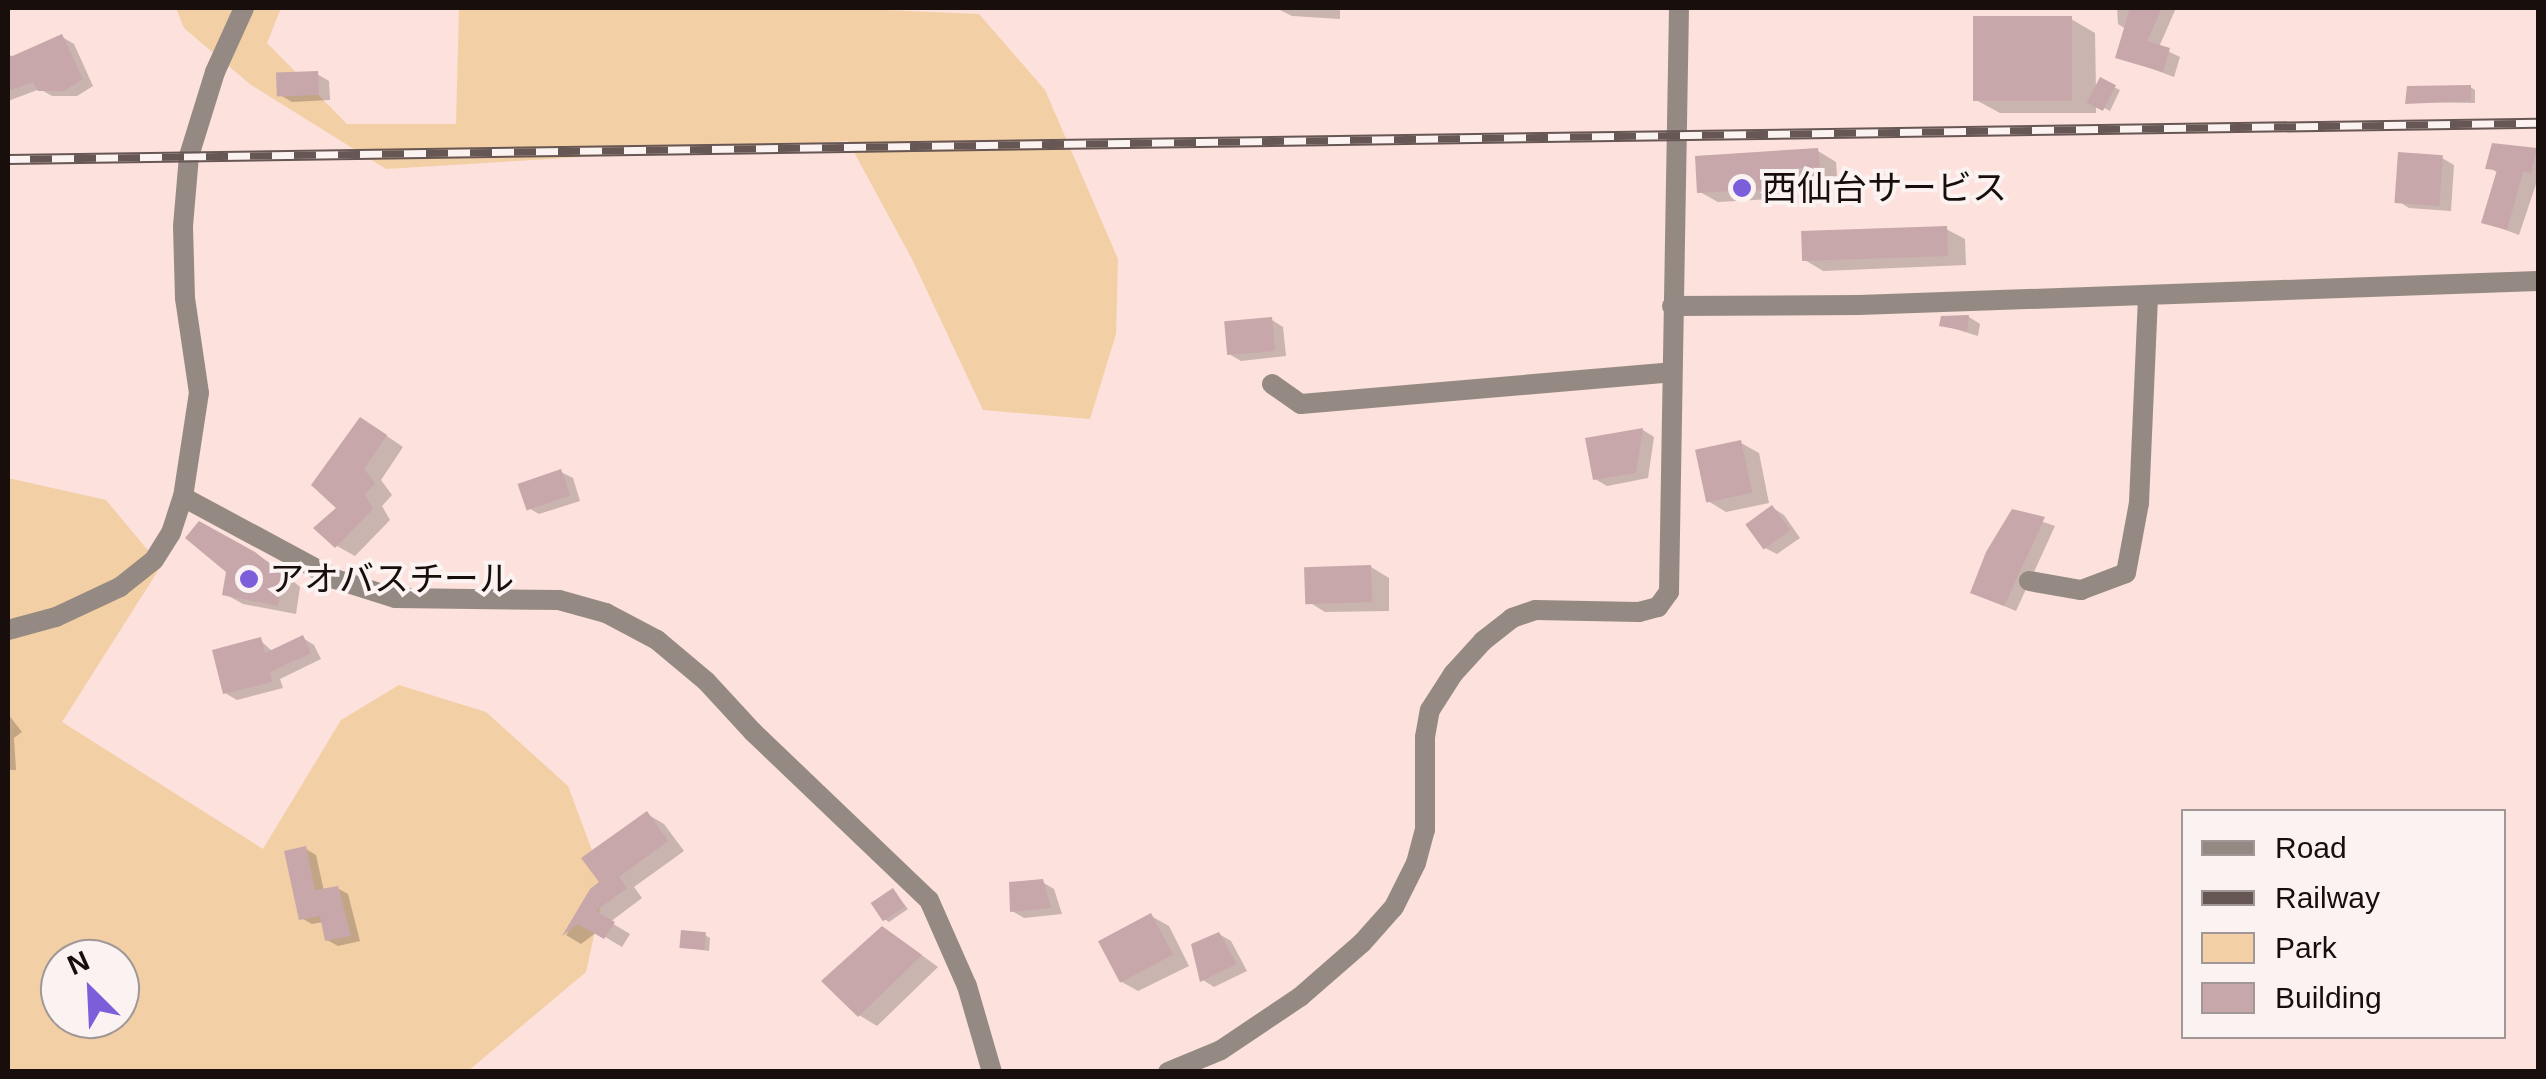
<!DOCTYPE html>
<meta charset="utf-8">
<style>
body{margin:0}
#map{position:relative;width:2546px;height:1079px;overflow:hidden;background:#fce1dc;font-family:Helvetica,"Noto Sans JP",sans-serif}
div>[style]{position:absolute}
.green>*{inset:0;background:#f3cfa6}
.shadow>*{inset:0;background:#0003}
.building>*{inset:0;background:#c8a7ab;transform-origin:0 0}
.minor>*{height:20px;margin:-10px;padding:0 10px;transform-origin:10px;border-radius:10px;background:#958a83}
.rail>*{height:11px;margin-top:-5.5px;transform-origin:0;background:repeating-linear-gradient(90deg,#faf3f2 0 22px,#675754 0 44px);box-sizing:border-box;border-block:2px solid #675754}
.dots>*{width:28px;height:28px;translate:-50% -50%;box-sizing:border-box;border:5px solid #faf3f2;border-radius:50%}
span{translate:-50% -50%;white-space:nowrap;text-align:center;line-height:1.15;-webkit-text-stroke:8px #faf3f2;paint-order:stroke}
.poi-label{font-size:35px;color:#180e0c}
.left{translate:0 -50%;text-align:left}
.frame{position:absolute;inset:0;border:10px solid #180e0c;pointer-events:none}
.legend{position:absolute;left:2181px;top:809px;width:325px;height:230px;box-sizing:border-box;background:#faf3f2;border:2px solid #a09796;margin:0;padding:12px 18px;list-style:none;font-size:30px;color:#180e0c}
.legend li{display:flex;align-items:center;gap:20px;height:50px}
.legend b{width:50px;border:2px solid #a09796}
.north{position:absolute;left:40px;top:939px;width:100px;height:100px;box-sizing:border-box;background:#faf3f2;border:2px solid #a09796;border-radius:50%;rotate:336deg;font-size:28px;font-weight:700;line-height:40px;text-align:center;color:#180e0c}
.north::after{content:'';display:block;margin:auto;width:35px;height:45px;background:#7b5ed9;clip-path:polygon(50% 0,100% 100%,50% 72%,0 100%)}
</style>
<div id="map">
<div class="green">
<i style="clip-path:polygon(176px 8px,281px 8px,267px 43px,347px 124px,456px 124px,459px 8px,838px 8px,979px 14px,1045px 90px,1118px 259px,1116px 334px,1090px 419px,983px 410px,912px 259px,848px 141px,386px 169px,251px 85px,184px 28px)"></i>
<i style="clip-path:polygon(evenodd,8px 478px,106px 500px,161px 566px,62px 722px,263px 849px,341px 720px,399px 685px,486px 712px,568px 786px,605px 885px,586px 972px,468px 1071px,8px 1071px,8px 478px,60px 959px,120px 959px,120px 1019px,60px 1019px,60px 959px)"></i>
</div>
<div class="shadow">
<i style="clip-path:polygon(1276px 8px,1340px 8px,1340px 19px,1292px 16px)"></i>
<i style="clip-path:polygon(2117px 8px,2176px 8px,2159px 47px,2180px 57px,2174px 77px,2118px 56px,2126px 29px,2118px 24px)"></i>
<i style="clip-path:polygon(2071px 19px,2095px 33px,2096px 92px,2101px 81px,2120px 90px,2110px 111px,2096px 104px,2096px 113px,2000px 113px,1976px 100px)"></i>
<i style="clip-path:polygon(62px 37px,74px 44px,93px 86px,77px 96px,52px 96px,40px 89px,8px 101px,8px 54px,15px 58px)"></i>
<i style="clip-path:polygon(317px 74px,329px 81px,330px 100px,292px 102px,280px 95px)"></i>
<i style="clip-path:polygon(2470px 87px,2475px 90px,2475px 103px,2408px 102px)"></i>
<i style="clip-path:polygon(2494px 146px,2538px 152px,2538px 178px,2519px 235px,2484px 222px,2498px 173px,2488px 167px)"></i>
<i style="clip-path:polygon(1818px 151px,1836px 162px,1837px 176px,1786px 180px,1788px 198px,1718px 202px,1700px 192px)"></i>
<i style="clip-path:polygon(2442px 158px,2454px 165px,2451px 211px,2409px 208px,2398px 201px)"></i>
<i style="clip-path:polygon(1946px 229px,1965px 239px,1966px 265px,1823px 271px,1805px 260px)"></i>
<i style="clip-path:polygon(1969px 317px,1980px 324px,1978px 336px,1942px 325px)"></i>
<i style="clip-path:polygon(1272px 320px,1283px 327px,1286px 356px,1241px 361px,1229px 354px)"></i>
<i style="clip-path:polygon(378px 430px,403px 447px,381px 480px,392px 495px,382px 506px,390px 520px,355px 556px,337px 546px,340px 508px)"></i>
<i style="clip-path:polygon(1643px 430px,1654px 437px,1648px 478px,1607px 486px,1595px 479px,1588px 440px)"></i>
<i style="clip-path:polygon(1741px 443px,1759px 453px,1769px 503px,1726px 512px,1708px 501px)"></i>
<i style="clip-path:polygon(561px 472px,573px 478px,580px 501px,539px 514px,527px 507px)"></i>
<i style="clip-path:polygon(1773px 508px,1784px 515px,1800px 538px,1777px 554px,1765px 548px,1749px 525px)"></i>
<i style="clip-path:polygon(2013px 512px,2055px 526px,2016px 611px,1985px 598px)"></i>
<i style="clip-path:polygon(200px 525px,274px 565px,300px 587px,296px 614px,243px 604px,225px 594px,229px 571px)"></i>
<i style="clip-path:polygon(1371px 567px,1389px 578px,1389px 611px,1325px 612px,1307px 601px)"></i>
<i style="clip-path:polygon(303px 638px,314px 645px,321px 659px,280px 679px,283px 688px,237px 700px,225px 693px,260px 640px,273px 652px)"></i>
<i style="clip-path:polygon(8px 714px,22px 732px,14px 738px,16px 770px,8px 770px)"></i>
<i style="clip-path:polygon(647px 814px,664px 824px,684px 851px,634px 887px,642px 898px,610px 922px,630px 934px,622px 947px,597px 932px,581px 944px,566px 935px)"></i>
<i style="clip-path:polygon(306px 849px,316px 855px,324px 891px,337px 888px,348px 894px,360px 941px,338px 946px,327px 940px,324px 922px,312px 924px,301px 918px)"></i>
<i style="clip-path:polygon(1042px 882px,1054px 889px,1062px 914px,1024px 918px,1012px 911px)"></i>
<i style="clip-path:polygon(893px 891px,908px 909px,889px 922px,884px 919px)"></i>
<i style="clip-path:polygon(1151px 916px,1169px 926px,1189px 966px,1138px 991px,1120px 981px)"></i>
<i style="clip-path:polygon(1219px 934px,1231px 941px,1247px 971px,1214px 987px,1203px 980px)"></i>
<i style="clip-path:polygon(705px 935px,710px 938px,709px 951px,682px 947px)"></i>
<i style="clip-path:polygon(901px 940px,938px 967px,877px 1026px,859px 1015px)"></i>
</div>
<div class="building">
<i style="clip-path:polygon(2130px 8px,2162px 8px,2147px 41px,2170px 48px,2163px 72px,2115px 58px)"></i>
<i style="left:2072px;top:16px;width:85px;height:99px;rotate:90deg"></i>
<i style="clip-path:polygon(62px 34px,83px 79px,64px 91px,38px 91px,33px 82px,8px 91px,8px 58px)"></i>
<i style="left:318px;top:71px;width:24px;height:42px;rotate:88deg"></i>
<i style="left:2100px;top:77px;width:18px;height:29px;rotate:27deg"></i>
<i style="clip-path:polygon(2471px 85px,2471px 101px,2405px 104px,2407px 86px)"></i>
<i style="clip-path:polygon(2492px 143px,2537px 148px,2531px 173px,2523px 172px,2507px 230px,2481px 223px,2497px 170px,2485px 169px)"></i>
<i style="clip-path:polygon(1818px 148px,1820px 167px,1769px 170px,1770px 189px,1697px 193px,1695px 156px)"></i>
<i style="left:2398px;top:152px;width:45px;height:51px;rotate:4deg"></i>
<i style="left:1947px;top:226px;width:30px;height:146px;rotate:88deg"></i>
<i style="clip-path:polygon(1969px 315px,1967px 331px,1939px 326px,1941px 316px)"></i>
<i style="left:1272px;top:317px;width:34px;height:48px;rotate:85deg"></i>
<i style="clip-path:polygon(360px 417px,387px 435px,364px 469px,375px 483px,365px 495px,373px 509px,335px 548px,313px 528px,336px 508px,311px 485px)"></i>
<i style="clip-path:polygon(1643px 428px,1636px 473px,1593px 480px,1585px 438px)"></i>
<i style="left:1741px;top:440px;width:54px;height:47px;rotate:78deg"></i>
<i style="left:561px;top:469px;width:28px;height:46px;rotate:71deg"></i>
<i style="left:1772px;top:505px;width:31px;height:33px;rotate:54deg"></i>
<i style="clip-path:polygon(2012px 509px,2045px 517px,2004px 606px,1970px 593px,1986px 552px)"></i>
<i style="clip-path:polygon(199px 521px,255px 552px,283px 574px,278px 606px,222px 595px,226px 572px,185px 538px)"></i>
<i style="left:1371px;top:565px;width:37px;height:67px;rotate:88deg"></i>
<i style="clip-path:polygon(303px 635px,311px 653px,270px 672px,272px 682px,223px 694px,212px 650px,261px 637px,265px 653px)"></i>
<i style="clip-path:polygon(647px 811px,668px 841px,619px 877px,627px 888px,596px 911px,615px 922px,604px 939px,578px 924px,562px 936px,590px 889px,599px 882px,581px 858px)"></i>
<i style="clip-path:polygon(306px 846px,315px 890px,338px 886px,351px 936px,325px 941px,320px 916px,299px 920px,284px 851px)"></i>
<i style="clip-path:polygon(1043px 879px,1051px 908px,1010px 912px,1009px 882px)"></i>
<i style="left:893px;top:888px;width:22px;height:27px;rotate:56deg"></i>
<i style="left:1151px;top:913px;width:47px;height:60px;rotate:62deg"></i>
<i style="clip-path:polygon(882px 926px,922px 955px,858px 1017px,821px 981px)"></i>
<i style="left:681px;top:930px;width:25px;height:18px;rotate:5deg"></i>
<i style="clip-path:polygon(1219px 932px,1237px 964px,1200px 982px,1191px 944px)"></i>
</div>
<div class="minor">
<i style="left:1672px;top:306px;width:187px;rotate:-0.3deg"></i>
<i style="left:1859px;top:305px;width:679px;rotate:-2.02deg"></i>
<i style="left:1272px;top:384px;width:35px;rotate:35deg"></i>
<i style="left:1301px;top:404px;width:372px;rotate:-4.9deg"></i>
<i style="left:183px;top:497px;width:173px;rotate:28.3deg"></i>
<i style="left:335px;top:579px;width:63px;rotate:17.6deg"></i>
<i style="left:395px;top:598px;width:164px;rotate:0.7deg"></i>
<i style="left:559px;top:600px;width:49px;rotate:15.5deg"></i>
<i style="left:606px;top:613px;width:58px;rotate:27.9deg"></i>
<i style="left:657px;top:640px;width:64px;rotate:39.9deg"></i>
<i style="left:706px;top:681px;width:69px;rotate:47.3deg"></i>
<i style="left:753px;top:732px;width:243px;rotate:43.7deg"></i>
<i style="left:929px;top:900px;width:94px;rotate:66.2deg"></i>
<i style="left:967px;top:986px;width:90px;rotate:73.8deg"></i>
<i style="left:2029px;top:581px;width:53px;rotate:9.8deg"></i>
<i style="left:2081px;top:590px;width:48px;rotate:-20.7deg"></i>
<i style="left:2126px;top:573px;width:71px;rotate:-79.5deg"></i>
<i style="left:2139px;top:503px;width:208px;rotate:-87.5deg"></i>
<i style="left:8px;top:630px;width:50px;rotate:-15.2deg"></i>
<i style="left:56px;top:617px;width:71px;rotate:-25.1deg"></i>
<i style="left:120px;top:587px;width:43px;rotate:-38.5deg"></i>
<i style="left:154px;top:560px;width:32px;rotate:-58deg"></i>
<i style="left:171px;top:533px;width:38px;rotate:-72deg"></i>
<i style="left:183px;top:497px;width:105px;rotate:-81.3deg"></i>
<i style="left:199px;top:393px;width:96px;rotate:-98.4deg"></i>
<i style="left:185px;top:298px;width:72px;rotate:-91.6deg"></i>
<i style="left:183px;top:226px;width:70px;rotate:-85.1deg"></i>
<i style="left:189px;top:156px;width:88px;rotate:-72.8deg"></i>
<i style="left:215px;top:72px;width:70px;rotate:-65.6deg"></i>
<i style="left:1168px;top:1072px;width:57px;rotate:-22.5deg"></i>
<i style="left:1221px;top:1050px;width:95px;rotate:-33.9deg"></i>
<i style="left:1300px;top:997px;width:82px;rotate:-41.1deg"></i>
<i style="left:1362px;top:943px;width:48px;rotate:-48.4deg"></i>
<i style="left:1394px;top:907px;width:49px;rotate:-63.4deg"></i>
<i style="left:1416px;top:863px;width:34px;rotate:-75deg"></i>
<i style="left:1425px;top:830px;width:93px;rotate:-90deg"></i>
<i style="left:1425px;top:737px;width:27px;rotate:-80deg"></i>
<i style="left:1430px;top:710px;width:43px;rotate:-57.4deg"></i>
<i style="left:1453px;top:674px;width:45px;rotate:-47.7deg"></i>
<i style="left:1483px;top:641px;width:37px;rotate:-38deg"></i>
<i style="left:1512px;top:618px;width:24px;rotate:-19deg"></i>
<i style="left:1535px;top:610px;width:104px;rotate:1.1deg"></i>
<i style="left:1639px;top:612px;width:20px;rotate:-15deg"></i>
<i style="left:1658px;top:607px;width:19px;rotate:-54deg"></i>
<i style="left:1669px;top:592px;width:584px;rotate:-89.02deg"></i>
</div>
<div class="rail">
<i style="left:8px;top:159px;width:2530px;rotate:-0.82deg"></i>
</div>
<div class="dots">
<i style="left:1742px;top:188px;background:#7b5ed9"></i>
<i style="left:249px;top:579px;background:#7b5ed9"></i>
</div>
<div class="poi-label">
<span class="left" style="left:1762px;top:188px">西仙台サービス</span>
<span class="left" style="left:269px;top:579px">アオバスチール</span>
</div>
<div class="frame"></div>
<ul class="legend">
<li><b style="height:12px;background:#958a83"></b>Road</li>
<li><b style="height:12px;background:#675754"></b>Railway</li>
<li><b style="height:28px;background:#f3cfa6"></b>Park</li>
<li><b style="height:28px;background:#c8a7ab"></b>Building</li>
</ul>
<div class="north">N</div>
</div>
